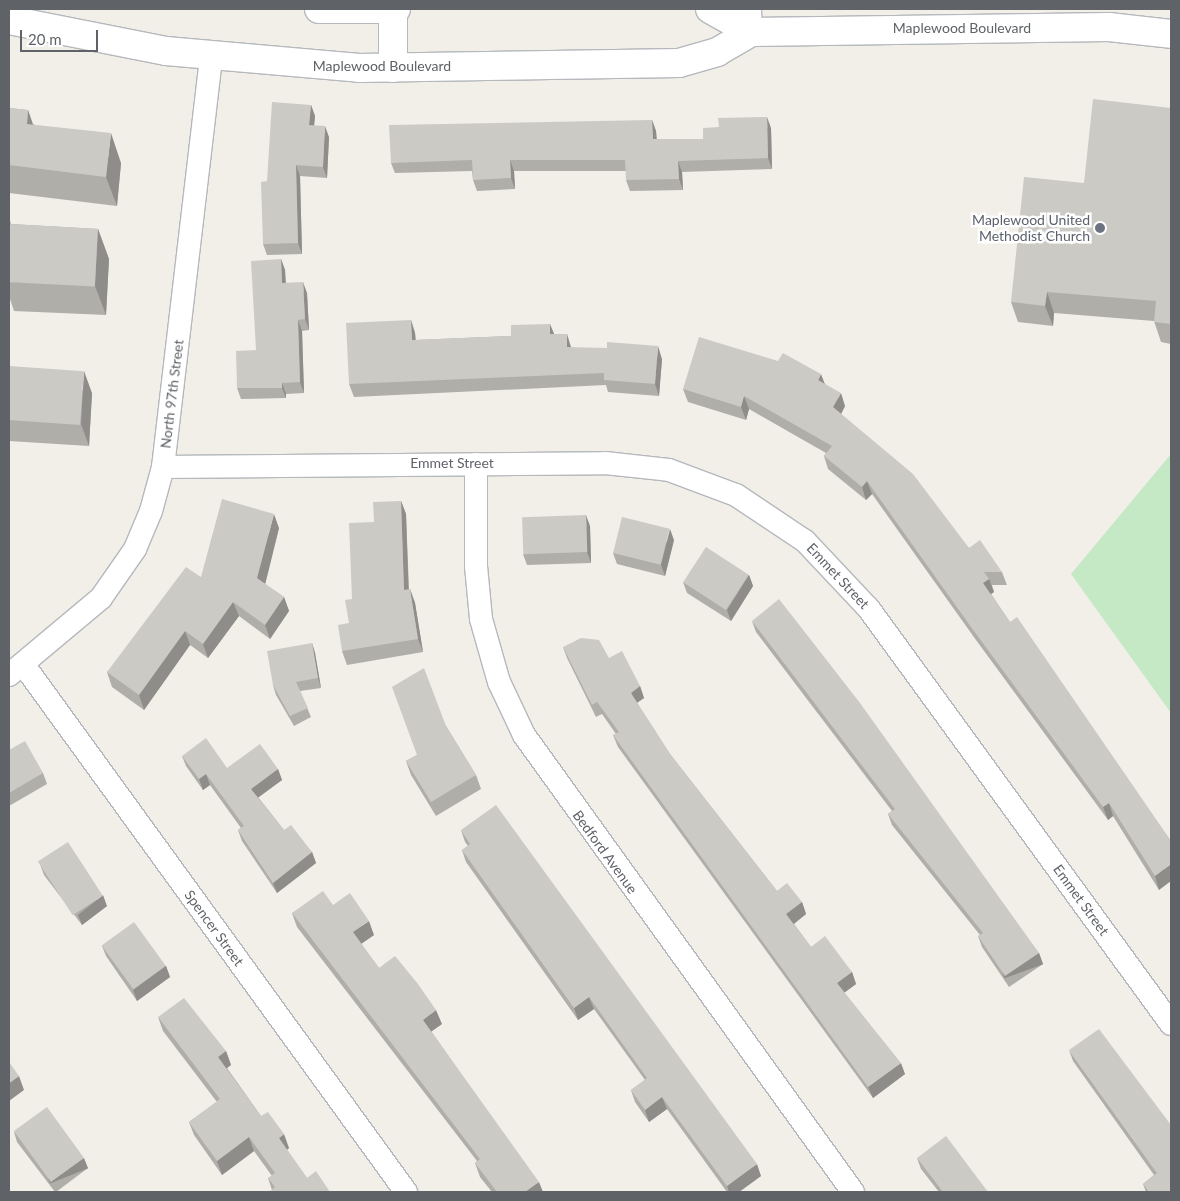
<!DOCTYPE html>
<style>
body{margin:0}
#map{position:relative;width:1180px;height:1201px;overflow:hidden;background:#f1efe8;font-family:Lato,sans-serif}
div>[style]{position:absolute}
.green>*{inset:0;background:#c5e8c5}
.roads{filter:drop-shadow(1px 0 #b5b8bc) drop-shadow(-1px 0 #b5b8bc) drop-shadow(0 1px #b5b8bc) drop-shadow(0 -1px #b5b8bc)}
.minor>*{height:22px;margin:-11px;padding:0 11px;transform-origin:11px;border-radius:11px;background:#fff}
.tertiary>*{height:28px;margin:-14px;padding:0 14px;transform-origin:14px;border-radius:14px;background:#fff}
.wall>*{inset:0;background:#afaea9}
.shaded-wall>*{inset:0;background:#8f8d8a;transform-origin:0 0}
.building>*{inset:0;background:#cccac5;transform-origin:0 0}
.dots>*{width:14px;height:14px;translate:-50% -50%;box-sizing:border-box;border:2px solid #fff;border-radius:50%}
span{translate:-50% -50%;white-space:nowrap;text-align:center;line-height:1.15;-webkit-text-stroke:5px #fff;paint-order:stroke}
.street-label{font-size:14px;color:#5f6368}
.worship-label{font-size:14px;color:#5b616d}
.right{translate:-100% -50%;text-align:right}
.frame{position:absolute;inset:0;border:10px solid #5f6368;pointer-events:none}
.scale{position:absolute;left:20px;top:30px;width:78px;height:22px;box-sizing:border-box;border:2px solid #5f6368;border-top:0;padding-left:6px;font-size:15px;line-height:18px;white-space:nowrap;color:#5f6368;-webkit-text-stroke:4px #fff;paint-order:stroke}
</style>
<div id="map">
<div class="green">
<i style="clip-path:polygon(1171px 454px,1171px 713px,1071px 574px)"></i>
</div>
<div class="roads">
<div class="minor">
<i style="left:750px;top:9px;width:23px;rotate:88deg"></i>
<i style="left:476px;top:464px;width:102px;rotate:90deg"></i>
<i style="left:476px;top:566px;width:53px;rotate:84.6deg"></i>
<i style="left:481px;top:619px;width:66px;rotate:74.1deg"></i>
<i style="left:499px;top:682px;width:59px;rotate:64.7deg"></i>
<i style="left:524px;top:735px;width:563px;rotate:54.25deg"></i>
<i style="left:163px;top:467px;width:442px;rotate:-0.5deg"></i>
<i style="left:605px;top:463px;width:64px;rotate:6.2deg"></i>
<i style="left:669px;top:470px;width:72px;rotate:20.5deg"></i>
<i style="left:736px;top:495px;width:83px;rotate:33.7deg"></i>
<i style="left:805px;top:541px;width:93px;rotate:46.7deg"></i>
<i style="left:869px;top:609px;width:513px;rotate:53.96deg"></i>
<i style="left:23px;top:664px;width:652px;rotate:54.04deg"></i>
<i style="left:9px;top:675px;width:120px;rotate:-39.9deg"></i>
<i style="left:101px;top:598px;width:60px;rotate:-55.2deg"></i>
<i style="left:135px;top:549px;width:41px;rotate:-67.2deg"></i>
<i style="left:151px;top:511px;width:46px;rotate:-74.7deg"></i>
<i style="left:163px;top:467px;width:414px;rotate:-83.3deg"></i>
</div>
<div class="tertiary">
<i style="left:319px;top:9px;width:77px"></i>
<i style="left:393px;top:9px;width:59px;rotate:90deg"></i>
<i style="left:710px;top:9px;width:47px;rotate:29.3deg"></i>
<i style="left:9px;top:20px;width:160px;rotate:11.2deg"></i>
<i style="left:166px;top:51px;width:194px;rotate:5deg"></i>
<i style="left:359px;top:68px;width:320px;rotate:-0.9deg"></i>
<i style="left:679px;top:63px;width:40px;rotate:-16deg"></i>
<i style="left:717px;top:52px;width:39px;rotate:-30deg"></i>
<i style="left:751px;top:32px;width:358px;rotate:-0.8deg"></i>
<i style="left:1109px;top:27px;width:62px;rotate:6.4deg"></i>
</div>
</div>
<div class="wall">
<i style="clip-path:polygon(311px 105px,315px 116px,314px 125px,329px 137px,327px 178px,300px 176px,302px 254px,267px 255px,263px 244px,267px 181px)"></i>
<i style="clip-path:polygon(9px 108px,28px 110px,33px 124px,121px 163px,117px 206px,9px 193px)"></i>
<i style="clip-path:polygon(1171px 108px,1171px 344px,1161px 342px,1154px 321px,1054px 313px,1053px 326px,1018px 322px,1011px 302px,1084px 183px)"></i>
<i style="clip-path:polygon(652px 120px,656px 131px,657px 139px,703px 139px,771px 128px,772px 169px,682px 172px,683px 190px,630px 191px,626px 180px,626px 171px,514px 171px,515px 189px,477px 191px,473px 180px,472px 171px,395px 173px,391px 163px)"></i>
<i style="clip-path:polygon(9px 217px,11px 224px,98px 229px,109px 259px,106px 315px,14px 311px,9px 296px)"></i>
<i style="clip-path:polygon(281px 259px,285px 270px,286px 283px,307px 293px,309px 330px,302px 331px,304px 393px,286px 394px,286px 398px,241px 399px,237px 388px,256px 350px)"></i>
<i style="clip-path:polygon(411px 320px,415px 333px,416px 340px,554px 334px,571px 348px,662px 359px,659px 396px,608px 392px,606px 385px,354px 397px,349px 384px)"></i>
<i style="clip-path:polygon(778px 361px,825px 384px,845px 406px,841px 414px,969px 548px,1002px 572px,1007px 585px,992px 585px,994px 592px,991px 594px,1010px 622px,1171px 841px,1159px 890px,1113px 816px,1108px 820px,976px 640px,872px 494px,866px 500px,828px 469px,824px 456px,826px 453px,749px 409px,746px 420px,688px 402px,683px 389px)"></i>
<i style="clip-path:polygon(9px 366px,92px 393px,89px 446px,9px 441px)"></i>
<i style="clip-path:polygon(401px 501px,406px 514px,409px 589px,410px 589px,415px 603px,423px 652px,347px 665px,342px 651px,349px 623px,352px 599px,374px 522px)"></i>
<i style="clip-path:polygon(590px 526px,591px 563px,527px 565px,523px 554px)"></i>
<i style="clip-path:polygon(279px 528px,265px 584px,284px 597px,289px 611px,270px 639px,239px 616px,208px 658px,190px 645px,144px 710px,112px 687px,107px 672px,201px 577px)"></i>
<i style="clip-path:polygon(674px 540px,665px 576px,617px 564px,613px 553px)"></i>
<i style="clip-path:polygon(749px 575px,753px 586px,731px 621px,687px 593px,683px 582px)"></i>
<i style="clip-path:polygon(752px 621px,1039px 953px,1043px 964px,1009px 987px,982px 947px,978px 936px,980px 935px,892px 825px,888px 814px,892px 811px,756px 632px)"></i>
<i style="clip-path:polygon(312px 643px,315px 653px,321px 688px,300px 691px,311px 717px,294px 726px,276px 695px,273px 685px)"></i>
<i style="clip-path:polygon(563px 647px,609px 658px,640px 686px,644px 698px,637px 703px,670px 754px,777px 891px,802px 902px,806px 914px,794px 924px,811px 947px,852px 972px,856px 984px,844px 993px,905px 1074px,873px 1098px,618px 747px,613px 735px,616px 734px,602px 714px,596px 717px,567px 658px)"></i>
<i style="clip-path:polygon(446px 726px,476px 775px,481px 789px,436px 816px,411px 775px,406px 761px,417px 755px)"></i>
<i style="clip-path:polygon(9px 750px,43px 773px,47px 784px,9px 806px)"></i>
<i style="clip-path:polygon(182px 756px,227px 768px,278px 769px,282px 780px,258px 797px,284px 830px,312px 852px,316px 863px,277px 893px,242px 841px,238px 830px,241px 828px,210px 785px,203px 790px,186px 766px)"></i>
<i style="clip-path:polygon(461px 830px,761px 1176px,739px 1192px,727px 1192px,667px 1109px,649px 1122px,635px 1102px,631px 1090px,645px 1080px,594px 1009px,578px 1020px,466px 862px,462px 850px,468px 846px,465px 842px)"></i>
<i style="clip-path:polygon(40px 864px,107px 906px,82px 925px,44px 875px)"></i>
<i style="clip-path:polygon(333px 905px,374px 935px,361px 944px,379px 968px,442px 1024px,431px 1031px,543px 1192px,492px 1192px,480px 1177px,475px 1163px,477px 1161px,297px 927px,292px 913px)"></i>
<i style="clip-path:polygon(102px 946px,166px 966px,170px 977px,137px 1001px,106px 956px)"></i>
<i style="clip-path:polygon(158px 1017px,226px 1051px,231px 1065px,227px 1068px,261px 1116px,289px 1148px,287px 1150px,307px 1178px,330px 1192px,272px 1190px,268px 1178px,272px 1176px,254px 1151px,222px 1175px,194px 1135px,189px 1122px,217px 1102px,163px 1031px)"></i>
<i style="clip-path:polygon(1069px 1050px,1171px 1192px,1146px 1192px,1143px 1184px,1154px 1175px,1073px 1061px)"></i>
<i style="clip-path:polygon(14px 1132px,88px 1168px,56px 1192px,55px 1192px,17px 1142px)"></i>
<i style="clip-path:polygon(917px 1158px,988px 1192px,939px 1192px,921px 1169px)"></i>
</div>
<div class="shaded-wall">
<i style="clip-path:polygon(311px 105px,315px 116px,313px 136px,309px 125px)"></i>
<i style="clip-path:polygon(28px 110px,38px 140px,27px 124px)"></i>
<i style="clip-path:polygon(767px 117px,771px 128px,772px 169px,768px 158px)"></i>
<i style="clip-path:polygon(652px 120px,656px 131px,657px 150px,653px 139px)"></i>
<i style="clip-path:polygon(325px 126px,329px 137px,327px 178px,323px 167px)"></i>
<i style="clip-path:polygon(111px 133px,121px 163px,117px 206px,106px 177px)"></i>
<i style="clip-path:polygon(510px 160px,514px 171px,515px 189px,511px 178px)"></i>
<i style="clip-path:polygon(678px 161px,682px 172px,683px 190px,679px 179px)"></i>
<i style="clip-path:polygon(296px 165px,300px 176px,302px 254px,298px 243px)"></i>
<i style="clip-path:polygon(98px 229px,109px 259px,106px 315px,95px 286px)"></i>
<i style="clip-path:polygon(281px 259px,285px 270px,286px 294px,282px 283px)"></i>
<i style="clip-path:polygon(303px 282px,307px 293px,309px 330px,305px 319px)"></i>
<i style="clip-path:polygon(1047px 292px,1054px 313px,1053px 326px,1045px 306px)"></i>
<i style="clip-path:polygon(298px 320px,302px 331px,304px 393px,300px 382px)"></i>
<i style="clip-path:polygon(411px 320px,415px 333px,416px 352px,412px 340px)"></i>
<i style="clip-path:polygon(550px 324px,555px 336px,550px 334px)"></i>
<i style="clip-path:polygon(567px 334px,571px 347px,572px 360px,567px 347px)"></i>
<i style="clip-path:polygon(658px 346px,662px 359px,659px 396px,655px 384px)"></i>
<i style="clip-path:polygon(84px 371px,92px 393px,89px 446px,81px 424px)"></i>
<i style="clip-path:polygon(821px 374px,826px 387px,818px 380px)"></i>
<i style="clip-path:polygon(282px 383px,286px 394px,286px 398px,282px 388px)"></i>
<i style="clip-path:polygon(841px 393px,845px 406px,838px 420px,833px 407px)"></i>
<i style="clip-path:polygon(744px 396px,749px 409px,746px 420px,741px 407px)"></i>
<i style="clip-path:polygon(867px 481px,872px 494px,866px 500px,862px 487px)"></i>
<i style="clip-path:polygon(401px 501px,406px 514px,409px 604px,404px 590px)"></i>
<i style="clip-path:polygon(274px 514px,279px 528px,263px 593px,257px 578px)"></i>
<i style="clip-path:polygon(586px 515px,590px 526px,591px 563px,587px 552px)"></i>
<i style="clip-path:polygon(670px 529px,674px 540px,665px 576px,661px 565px)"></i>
<i style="clip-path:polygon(749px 575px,753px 586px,731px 621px,727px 610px)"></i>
<i style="clip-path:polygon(989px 579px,994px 592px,988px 596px,983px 583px)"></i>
<i style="clip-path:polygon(410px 589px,415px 603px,423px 652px,418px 639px)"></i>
<i style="clip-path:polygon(284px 597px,289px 611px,270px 639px,265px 625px)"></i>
<i style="clip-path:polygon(233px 602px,239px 616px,208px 658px,203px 644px)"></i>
<i style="clip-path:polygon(185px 631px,190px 645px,144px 710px,139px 695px)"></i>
<i style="clip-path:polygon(312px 643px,315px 653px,321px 688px,318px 678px)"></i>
<i style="clip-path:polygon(640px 686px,644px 698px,635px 704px,631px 693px)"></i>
<i style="clip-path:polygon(278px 769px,282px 780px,255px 800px,251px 789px)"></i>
<i style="clip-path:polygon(206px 774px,210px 785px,203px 790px,199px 779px)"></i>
<i style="clip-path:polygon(1109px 803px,1113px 816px,1108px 820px,1103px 807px)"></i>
<i style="clip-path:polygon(312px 852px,316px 863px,277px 893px,273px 883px)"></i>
<i style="clip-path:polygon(1171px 864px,1171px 881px,1159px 890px,1155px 876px)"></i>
<i style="clip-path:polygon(103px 895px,107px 906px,82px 925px,78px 915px)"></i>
<i style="clip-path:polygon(802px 902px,806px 914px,791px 926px,786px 914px)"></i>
<i style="clip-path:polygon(369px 921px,374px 935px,358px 946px,353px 932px)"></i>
<i style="left:1039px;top:953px;width:12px;height:41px;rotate:70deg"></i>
<i style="clip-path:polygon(166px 966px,170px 977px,137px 1001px,133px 990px)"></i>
<i style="clip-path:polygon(852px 972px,856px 984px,841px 995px,837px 983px)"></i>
<i style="clip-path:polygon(589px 997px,594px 1009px,578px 1020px,574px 1008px)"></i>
<i style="clip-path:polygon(436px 1010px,442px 1024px,428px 1034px,423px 1020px)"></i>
<i style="clip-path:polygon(226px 1051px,231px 1065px,223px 1071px,218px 1057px)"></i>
<i style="clip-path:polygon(901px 1063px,905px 1074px,873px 1098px,868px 1087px)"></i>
<i style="clip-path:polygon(19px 1076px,24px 1090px,9px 1101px,9px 1083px)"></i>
<i style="clip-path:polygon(662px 1097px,667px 1109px,649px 1122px,645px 1110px)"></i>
<i style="clip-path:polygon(284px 1134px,289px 1148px,284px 1152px,279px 1138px)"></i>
<i style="clip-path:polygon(249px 1137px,254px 1151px,222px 1175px,217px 1161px)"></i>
<i style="left:84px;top:1158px;width:11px;height:41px;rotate:68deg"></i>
<i style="clip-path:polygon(757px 1164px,761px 1176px,739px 1192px,729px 1192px,727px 1186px)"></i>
<i style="clip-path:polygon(539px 1182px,543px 1192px,525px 1192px)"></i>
</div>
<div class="building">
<i style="clip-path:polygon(1093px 99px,1171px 108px,1171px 324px,1154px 322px,1156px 301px,1047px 292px,1045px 306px,1011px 302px,1024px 177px,1084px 183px)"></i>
<i style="clip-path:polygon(272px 102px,311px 105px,309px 125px,325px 126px,323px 167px,296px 165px,298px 243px,263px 244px,261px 182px,267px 181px)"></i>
<i style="clip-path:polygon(9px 108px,28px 110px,27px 124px,111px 133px,106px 177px,9px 165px)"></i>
<i style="clip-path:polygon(767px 117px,768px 158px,678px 161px,679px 179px,626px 180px,625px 160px,510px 160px,511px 178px,473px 180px,472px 160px,391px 163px,389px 125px,652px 120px,653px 139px,703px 139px,703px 128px,719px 127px,718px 118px)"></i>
<i style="left:9px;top:224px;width:89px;height:58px;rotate:3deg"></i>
<i style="clip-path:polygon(281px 259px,282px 283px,303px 282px,305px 319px,298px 320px,300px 382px,282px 383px,282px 388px,237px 388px,236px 351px,256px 350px,251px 261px)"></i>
<i style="clip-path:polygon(411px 320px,412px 340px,511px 336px,511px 325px,550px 324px,550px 334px,567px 334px,567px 347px,607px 348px,607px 342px,658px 346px,655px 384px,604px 380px,604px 373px,349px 384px,346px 323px)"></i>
<i style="clip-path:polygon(699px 337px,778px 361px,783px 353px,821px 374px,818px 380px,841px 393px,833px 407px,913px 474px,969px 548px,980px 540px,1002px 572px,984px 572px,989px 579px,983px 583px,1010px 622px,1017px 617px,1171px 841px,1171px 864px,1155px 876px,1109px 803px,1103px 807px,971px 627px,867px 481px,862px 487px,824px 456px,832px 446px,744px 396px,741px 407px,683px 389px)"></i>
<i style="left:9px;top:366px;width:75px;height:54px;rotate:4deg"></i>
<i style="clip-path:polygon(222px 499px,274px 514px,257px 578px,284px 597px,265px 625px,233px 602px,203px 644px,185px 631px,139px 695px,107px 672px,186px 567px,201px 577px)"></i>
<i style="clip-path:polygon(401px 501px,404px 590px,410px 589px,418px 639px,342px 651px,338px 625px,349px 623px,345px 600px,352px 599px,349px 523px,374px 522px,373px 502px)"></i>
<i style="left:586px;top:515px;width:37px;height:64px;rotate:88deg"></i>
<i style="left:622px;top:517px;width:49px;height:37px;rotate:14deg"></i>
<i style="left:706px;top:547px;width:51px;height:42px;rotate:33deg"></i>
<i style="clip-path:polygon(779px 599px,860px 703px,1039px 953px,1005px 976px,978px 936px,983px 933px,888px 814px,895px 809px,752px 621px)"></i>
<i style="clip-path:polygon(581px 638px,599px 640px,609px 658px,622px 651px,640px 686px,631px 693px,670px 754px,777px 891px,787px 883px,802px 902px,786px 914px,811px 947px,825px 936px,852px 972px,837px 983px,901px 1063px,868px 1087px,613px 735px,619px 732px,597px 702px,592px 705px,563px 647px)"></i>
<i style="clip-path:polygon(312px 643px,318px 678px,296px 682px,308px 708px,290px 716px,273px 685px,267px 651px)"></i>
<i style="clip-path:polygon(424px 668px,446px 726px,476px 775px,431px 802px,406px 761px,417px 755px,392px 687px)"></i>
<i style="clip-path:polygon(206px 738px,227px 768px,260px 744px,278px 769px,251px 789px,284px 830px,291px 825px,312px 852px,273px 883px,238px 830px,244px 826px,206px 774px,199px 779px,182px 756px)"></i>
<i style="clip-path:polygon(25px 741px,43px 773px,9px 793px,9px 750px)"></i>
<i style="clip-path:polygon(496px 805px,757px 1164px,727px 1186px,662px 1097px,645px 1110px,631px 1090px,647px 1078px,589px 997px,574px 1008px,462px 850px,470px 844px,461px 830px)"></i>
<i style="left:68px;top:842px;width:64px;height:36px;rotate:57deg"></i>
<i style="clip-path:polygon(323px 891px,333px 905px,350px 893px,369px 921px,353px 932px,379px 968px,395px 956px,418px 984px,436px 1010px,423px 1020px,539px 1182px,525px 1192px,497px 1192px,475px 1163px,480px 1159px,292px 913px)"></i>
<i style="left:134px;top:922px;width:54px;height:40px;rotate:54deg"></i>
<i style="clip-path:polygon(184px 998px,226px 1051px,218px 1057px,261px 1116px,268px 1112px,284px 1134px,279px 1138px,307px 1178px,316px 1171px,330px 1192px,269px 1192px,275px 1187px,268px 1178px,275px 1173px,249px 1137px,217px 1161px,189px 1122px,220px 1099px,158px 1017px)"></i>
<i style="clip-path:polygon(1099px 1029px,1171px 1125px,1171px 1192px,1149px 1192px,1143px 1184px,1157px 1173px,1069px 1050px)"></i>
<i style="clip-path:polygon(9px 1062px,19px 1076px,9px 1083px)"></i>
<i style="left:47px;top:1107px;width:63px;height:41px;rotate:54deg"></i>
<i style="clip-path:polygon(946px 1136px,988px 1192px,943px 1192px,917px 1158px)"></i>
</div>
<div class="dots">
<i style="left:1100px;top:228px;background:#6b7280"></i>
</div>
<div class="street-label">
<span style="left:962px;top:28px">Maplewood Boulevard</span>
<span style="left:382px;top:66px">Maplewood Boulevard</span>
<span style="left:172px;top:394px;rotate:-83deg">North 97th Street</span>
<span style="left:452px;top:463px">Emmet Street</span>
<span style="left:838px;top:576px;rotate:47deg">Emmet Street</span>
<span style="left:605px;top:852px;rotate:54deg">Bedford Avenue</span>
<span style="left:1081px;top:900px;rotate:54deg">Emmet Street</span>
<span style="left:214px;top:928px;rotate:54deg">Spencer Street</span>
</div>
<div class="worship-label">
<span class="right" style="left:1090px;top:228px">Maplewood United<br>Methodist Church</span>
</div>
<div class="frame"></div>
<div class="scale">20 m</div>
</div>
